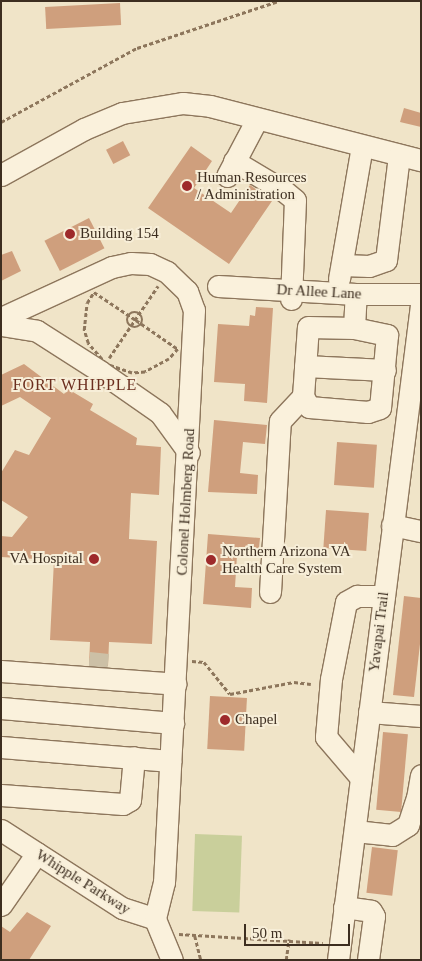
<!DOCTYPE html>
<style>
body{margin:0}
#map{position:relative;width:422px;height:961px;overflow:hidden;background:#f0e4c8;font-family:Georgia,serif}
div>[style]{position:absolute}
.green>*{inset:0;background:#c9cf9b;transform-origin:0 0}
.building>*{inset:0;background:#cf9f7d;transform-origin:0 0}
.minor-tunnel>*{height:21px;margin-top:-10.5px;transform-origin:0;background:repeating-linear-gradient(90deg,#ccc0a6 0 21px,transparent 0 32px)}
.path>*{height:2.5px;margin-top:-1.25px;transform-origin:0;background:repeating-linear-gradient(90deg,#8d765c 0 4px,transparent 0 6.5px)}
.path>.ring{margin:-1.25px;padding:0;box-sizing:content-box;background:none;border:2.5px solid #8d765c;border-radius:50%}
.roads{filter:drop-shadow(1px 0 #8d765c) drop-shadow(-1px 0 #8d765c) drop-shadow(0 1px #8d765c) drop-shadow(0 -1px #8d765c)}
.minor>*{height:21px;margin:-10.5px;padding:0 10.5px;transform-origin:10.5px;border-radius:10.5px;background:#faf1dc}
.dots>*{width:14px;height:14px;translate:-50% -50%;box-sizing:border-box;border:2px solid #f7eed8;border-radius:50%}
span{translate:-50% -50%;white-space:nowrap;text-align:center;line-height:1.15;-webkit-text-stroke:4px #f7eed8;paint-order:stroke}
.poi-label{font-size:15px;color:#3d2e20}
.left{translate:0 -50%;text-align:left}
.right{translate:-100% -50%;text-align:right}
.street-label{font-size:15px;color:#3d2e20}
.neighbourhood-label{font-size:16px;color:#6b2e1e;letter-spacing:1px}
.frame{position:absolute;inset:0;border:2px solid #3d2e20;pointer-events:none}
.scale{position:absolute;left:244px;top:924px;width:106px;height:22px;box-sizing:border-box;border:2px solid #3d2e20;border-top:0;padding-left:6px;font-size:15px;line-height:18px;white-space:nowrap;color:#3d2e20;-webkit-text-stroke:4px #f7eed8;paint-order:stroke}
</style>
<div id="map">
<div class="green">
<i style="left:195px;top:834px;width:47px;height:77px;rotate:2deg"></i>
</div>
<div class="building">
<i style="left:120px;top:3px;width:22px;height:75px;rotate:87deg"></i>
<i style="clip-path:polygon(404px 108px,421px 113px,421px 127px,400px 122px)"></i>
<i style="left:123px;top:141px;width:16px;height:19px;rotate:63deg"></i>
<i style="clip-path:polygon(191px 146px,212px 161px,194px 188px,231px 213px,250px 185px,272px 201px,229px 264px,148px 208px)"></i>
<i style="left:89px;top:218px;width:34px;height:50px;rotate:63deg"></i>
<i style="clip-path:polygon(12px 251px,21px 271px,1px 281px,1px 255px)"></i>
<i style="clip-path:polygon(256px 307px,273px 308px,267px 403px,244px 401px,245px 384px,214px 382px,218px 324px,249px 326px,250px 315px,255px 316px)"></i>
<i style="clip-path:polygon(24px 364px,64px 394px,68px 389px,93px 404px,90px 410px,137px 438px,136px 445px,161px 447px,159px 495px,131px 493px,129px 539px,157px 541px,152px 644px,109px 642px,108px 666px,89px 665px,90px 642px,50px 640px,54px 560px,1px 557px,1px 536px,12px 537px,28px 517px,1px 500px,1px 473px,15px 450px,29px 455px,51px 418px,20px 397px,1px 406px,1px 375px)"></i>
<i style="clip-path:polygon(214px 420px,267px 425px,265px 444px,243px 442px,240px 473px,258px 475px,257px 494px,208px 492px)"></i>
<i style="left:337px;top:442px;width:40px;height:43px;rotate:4deg"></i>
<i style="left:326px;top:510px;width:43px;height:38px;rotate:4deg"></i>
<i style="clip-path:polygon(208px 534px,260px 538px,258px 557px,237px 555px,235px 587px,252px 588px,251px 608px,203px 604px)"></i>
<i style="clip-path:polygon(404px 596px,421px 598px,421px 635px,414px 697px,393px 695px)"></i>
<i style="left:210px;top:696px;width:37px;height:53px;rotate:3deg"></i>
<i style="left:383px;top:732px;width:25px;height:78px;rotate:5deg"></i>
<i style="left:372px;top:847px;width:26px;height:46px;rotate:7deg"></i>
<i style="clip-path:polygon(27px 912px,51px 926px,29px 960px,1px 960px,1px 926px,10px 932px)"></i>
</div>
<div class="minor-tunnel">
<i style="left:89px;top:662px;width:19px;rotate:6deg"></i>
</div>
<div class="path">
<i style="left:1px;top:122px;width:155px;rotate:-28.6deg"></i>
<i style="left:137px;top:48px;width:149px;rotate:-18.4deg"></i>
<i style="left:94px;top:292px;width:50px;rotate:33.7deg"></i>
<i style="left:136px;top:320px;width:51px;rotate:34.6deg"></i>
<i style="left:178px;top:349px;width:13px;rotate:132deg"></i>
<i style="left:169px;top:359px;width:27px;rotate:152deg"></i>
<i style="left:145px;top:372px;width:13px;rotate:176deg"></i>
<i style="left:132px;top:373px;width:28px;rotate:-161deg"></i>
<i style="left:106px;top:364px;width:28px;rotate:-131deg"></i>
<i style="left:88px;top:343px;width:14px;rotate:-107deg"></i>
<i style="left:84px;top:330px;width:27px;rotate:-84deg"></i>
<i style="left:87px;top:303px;width:13px;rotate:-58deg"></i>
<i class="ring" style="left:127px;top:312px;width:13.5px;height:13.5px"></i>
<i style="left:109px;top:358px;width:87px;rotate:-55.8deg"></i>
<i style="left:192px;top:661px;width:12px;rotate:5deg"></i>
<i style="left:204px;top:662px;width:41px;rotate:50.9deg"></i>
<i style="left:230px;top:694px;width:65px;rotate:-10.6deg"></i>
<i style="left:294px;top:682px;width:17px;rotate:7deg"></i>
<i style="left:179px;top:934px;width:144px;rotate:3.6deg"></i>
<i style="left:195px;top:936px;width:25px;rotate:76deg"></i>
<i style="left:286px;top:960px;width:21px;rotate:-82deg"></i>
</div>
<div class="roads">
<div class="minor">
<i style="left:234px;top:161px;width:58px;rotate:31deg"></i>
<i style="left:284px;top:191px;width:14px;rotate:39deg"></i>
<i style="left:295px;top:200px;width:99px;rotate:92.3deg"></i>
<i style="left:1px;top:175px;width:95px;rotate:-29deg"></i>
<i style="left:84px;top:129px;width:41px;rotate:-22.8deg"></i>
<i style="left:122px;top:113px;width:62px;rotate:-9.3deg"></i>
<i style="left:183px;top:103px;width:27px;rotate:6deg"></i>
<i style="left:210px;top:106px;width:218px;rotate:14.4deg"></i>
<i style="left:227px;top:176px;width:64px;rotate:-62.2deg"></i>
<i style="left:342px;top:265px;width:27px;rotate:2deg"></i>
<i style="left:369px;top:266px;width:18px;rotate:-19deg"></i>
<i style="left:386px;top:260px;width:106px;rotate:-82.9deg"></i>
<i style="left:339px;top:279px;width:135px;rotate:-80.2deg"></i>
<i style="left:218px;top:286px;width:138px;rotate:3.3deg"></i>
<i style="left:356px;top:294px;width:65px"></i>
<i style="left:1px;top:318px;width:122px;rotate:-24.7deg"></i>
<i style="left:112px;top:267px;width:19px;rotate:-12deg"></i>
<i style="left:131px;top:263px;width:19px;rotate:3deg"></i>
<i style="left:150px;top:264px;width:19px;rotate:25deg"></i>
<i style="left:167px;top:272px;width:28px;rotate:44deg"></i>
<i style="left:187px;top:291px;width:20px;rotate:70deg"></i>
<i style="left:194px;top:310px;width:573px;rotate:93deg"></i>
<i style="left:164px;top:882px;width:38px;rotate:104deg"></i>
<i style="left:1px;top:325px;width:36px;rotate:9deg"></i>
<i style="left:37px;top:331px;width:76px;rotate:32.6deg"></i>
<i style="left:101px;top:372px;width:72px;rotate:34.8deg"></i>
<i style="left:160px;top:413px;width:49px;rotate:54.1deg"></i>
<i style="left:354px;top:328px;width:34px;rotate:12deg"></i>
<i style="left:387px;top:335px;width:73px;rotate:95.5deg"></i>
<i style="left:380px;top:408px;width:13px;rotate:162deg"></i>
<i style="left:368px;top:412px;width:59px;rotate:-175.2deg"></i>
<i style="left:309px;top:407px;width:13px;rotate:-119deg"></i>
<i style="left:303px;top:396px;width:69px;rotate:-85.9deg"></i>
<i style="left:308px;top:327px;width:46px;rotate:1.2deg"></i>
<i style="left:354px;top:328px;width:34px;rotate:-87deg"></i>
<i style="left:305px;top:366px;width:80px;rotate:2.9deg"></i>
<i style="left:392px;top:525px;width:30px;rotate:12deg"></i>
<i style="left:270px;top:592px;width:171px;rotate:-86.7deg"></i>
<i style="left:280px;top:421px;width:34px;rotate:-47deg"></i>
<i style="left:1px;top:671px;width:175px;rotate:4.2deg"></i>
<i style="left:1px;top:708px;width:173px;rotate:5deg"></i>
<i style="left:369px;top:712px;width:52px;rotate:4.4deg"></i>
<i style="left:1px;top:747px;width:170px;rotate:4.7deg"></i>
<i style="left:361px;top:778px;width:54px;rotate:-130.5deg"></i>
<i style="left:326px;top:737px;width:58px;rotate:-85.1deg"></i>
<i style="left:331px;top:679px;width:78px;rotate:-79deg"></i>
<i style="left:346px;top:602px;width:13px;rotate:-29deg"></i>
<i style="left:357px;top:596px;width:27px"></i>
<i style="left:1px;top:795px;width:122px;rotate:4.2deg"></i>
<i style="left:123px;top:804px;width:8px;rotate:-30deg"></i>
<i style="left:130px;top:800px;width:43px;rotate:-84.7deg"></i>
<i style="left:1px;top:830px;width:144px;rotate:32.8deg"></i>
<i style="left:122px;top:908px;width:35px;rotate:18deg"></i>
<i style="left:355px;top:831px;width:37px;rotate:6deg"></i>
<i style="left:392px;top:835px;width:19px;rotate:-32deg"></i>
<i style="left:408px;top:825px;width:28px;rotate:-72deg"></i>
<i style="left:417px;top:798px;width:23px;rotate:-80deg"></i>
<i style="left:1px;top:905px;width:63px;rotate:-55.3deg"></i>
<i style="left:344px;top:907px;width:27px;rotate:8deg"></i>
<i style="left:371px;top:911px;width:6px;rotate:59deg"></i>
<i style="left:374px;top:916px;width:44px;rotate:97.8deg"></i>
<i style="left:155px;top:919px;width:44px;rotate:67.5deg"></i>
<i style="left:338px;top:960px;width:660px;rotate:-82.78deg"></i>
</div>
</div>
<div class="dots">
<i style="left:187px;top:186px;background:#9e2a2b"></i>
<i style="left:70px;top:234px;background:#9e2a2b"></i>
<i style="left:94px;top:559px;background:#9e2a2b"></i>
<i style="left:211px;top:560px;background:#9e2a2b"></i>
<i style="left:225px;top:720px;background:#9e2a2b"></i>
</div>
<div class="poi-label">
<span class="left" style="left:197px;top:186px">Human Resources<br>/ Administration</span>
<span class="left" style="left:80px;top:234px">Building 154</span>
<span class="left" style="left:222px;top:560px">Northern Arizona VA<br>Health Care System</span>
<span class="right" style="left:83px;top:559px">VA Hospital</span>
<span class="left" style="left:235px;top:720px">Chapel</span>
</div>
<div class="street-label">
<span style="left:319px;top:292px;rotate:3deg">Dr Allee Lane</span>
<span style="left:186px;top:502px;rotate:-87deg">Colonel Holmberg Road</span>
<span style="left:379px;top:632px;rotate:-83deg">Yavapai Trail</span>
<span style="left:83px;top:882px;rotate:32deg">Whipple Parkway</span>
</div>
<div class="neighbourhood-label">
<span style="left:75px;top:385px">FORT WHIPPLE</span>
</div>
<div class="frame"></div>
<div class="scale">50 m</div>
</div>
